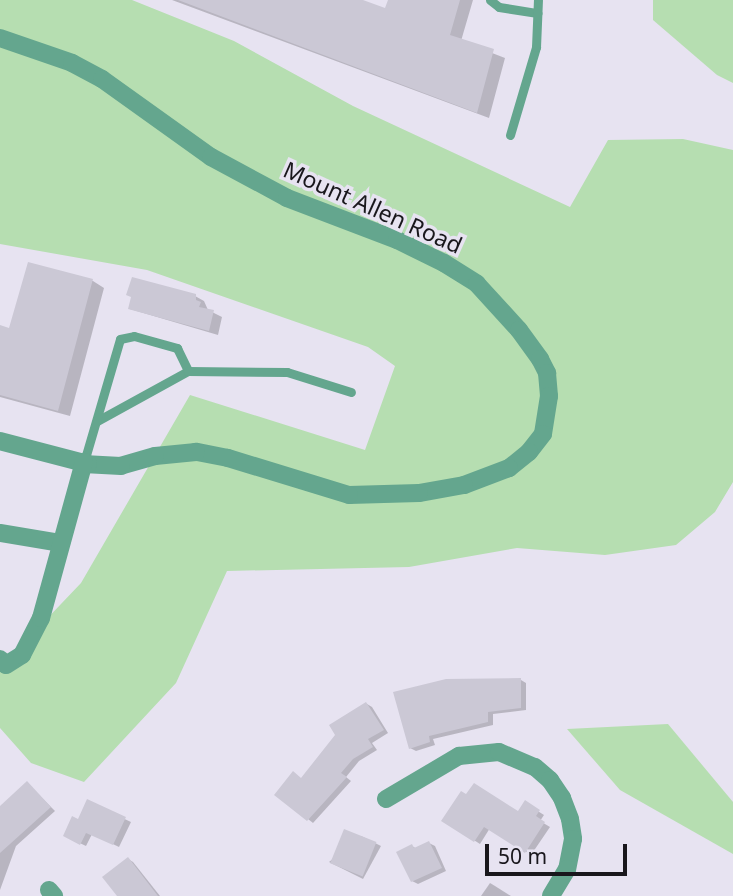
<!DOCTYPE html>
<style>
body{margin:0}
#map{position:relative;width:733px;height:896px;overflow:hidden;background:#e7e3f1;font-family:"Noto Sans",sans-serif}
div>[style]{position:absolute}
.green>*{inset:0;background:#b6deb1}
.shadow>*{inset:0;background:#0003}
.building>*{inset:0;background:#cbc8d5;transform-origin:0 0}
.service>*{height:9px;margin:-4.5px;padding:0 4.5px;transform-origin:4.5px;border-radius:4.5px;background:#64a68e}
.minor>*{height:18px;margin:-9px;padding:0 9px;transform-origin:9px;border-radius:9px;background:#64a68e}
span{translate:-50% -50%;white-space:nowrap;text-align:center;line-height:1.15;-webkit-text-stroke:7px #e7e3f1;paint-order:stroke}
.street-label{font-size:23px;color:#19171c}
.scale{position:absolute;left:485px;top:844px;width:142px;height:32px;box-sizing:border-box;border:4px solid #19171c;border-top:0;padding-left:9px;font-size:21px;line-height:24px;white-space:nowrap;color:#19171c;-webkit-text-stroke:5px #e7e3f1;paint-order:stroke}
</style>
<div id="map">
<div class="green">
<i style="clip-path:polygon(0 0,132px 0,234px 41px,353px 106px,570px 207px,608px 140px,683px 139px,733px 150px,733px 482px,715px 512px,676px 545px,605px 555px,517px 548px,409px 567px,227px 571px,176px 683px,84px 782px,31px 763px,0 728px,0 668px,81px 583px,190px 395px,365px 450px,395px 366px,368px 347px,147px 270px,0 244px)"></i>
<i style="clip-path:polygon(653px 0,733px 0,733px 83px,717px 75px,653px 20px)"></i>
<i style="clip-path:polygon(668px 724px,733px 802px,733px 854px,620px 790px,567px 729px)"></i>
</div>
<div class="shadow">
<i style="clip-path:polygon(172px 0,358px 0,386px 10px,390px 0,473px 0,461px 41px,505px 58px,489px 118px)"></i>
<i style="clip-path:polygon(29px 264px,93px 281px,104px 288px,70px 416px,0 397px,0 327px,10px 330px)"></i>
<i style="clip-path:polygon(195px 296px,204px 301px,208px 310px,222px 317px,218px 335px,130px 309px)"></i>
<i style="clip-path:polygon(521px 680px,526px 683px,526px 710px,493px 714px,493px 725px,433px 739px,435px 745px,416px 751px,410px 748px,446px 681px)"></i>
<i style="clip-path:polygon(367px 704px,372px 707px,388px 733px,372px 743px,377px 750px,359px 761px,346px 777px,351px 781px,313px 823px,308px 819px,302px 779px)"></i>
<i style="clip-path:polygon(27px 783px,55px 811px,16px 846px,0 890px,0 820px)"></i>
<i style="clip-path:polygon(88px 802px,131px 822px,119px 847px,92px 834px,86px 846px,71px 839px)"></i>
<i style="clip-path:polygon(525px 803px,544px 815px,540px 821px,550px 827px,531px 855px,490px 828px,480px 844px,444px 821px,518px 813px)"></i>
<i style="clip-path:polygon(361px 836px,381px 846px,363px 879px,329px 862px)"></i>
<i style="clip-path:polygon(429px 843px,435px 846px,446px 871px,418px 884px,412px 881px,412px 846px,417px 849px)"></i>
<i style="clip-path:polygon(128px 859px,133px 862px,160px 896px,119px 896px)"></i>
<i style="clip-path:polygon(490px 883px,495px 886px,511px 896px,481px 896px)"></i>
</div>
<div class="building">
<i style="clip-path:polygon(178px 0,363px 0,385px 8px,388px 0,460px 0,450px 35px,494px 49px,477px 113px)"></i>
<i style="clip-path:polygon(28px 262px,93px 279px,58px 411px,0 395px,0 325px,9px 328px)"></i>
<i style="clip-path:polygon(132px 277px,196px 294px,196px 300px,201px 302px,199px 307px,214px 310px,209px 331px,128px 309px,131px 297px,126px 295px)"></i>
<i style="clip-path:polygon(521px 678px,521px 708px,488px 712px,488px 722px,429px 736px,430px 742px,409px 749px,393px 692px,446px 679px)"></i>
<i style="clip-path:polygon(366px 702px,384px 730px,368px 739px,373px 747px,353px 759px,341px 773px,347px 777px,307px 821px,274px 795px,293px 771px,301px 778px,335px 735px,329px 725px)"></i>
<i style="clip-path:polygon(27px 781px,51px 807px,0 853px,0 806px)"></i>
<i style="clip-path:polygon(474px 783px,518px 811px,525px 800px,540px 810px,536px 816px,545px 822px,525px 853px,484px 827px,474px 842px,441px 821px,461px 791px,466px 794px)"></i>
<i style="clip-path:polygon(87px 799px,126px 817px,113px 845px,86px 833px,80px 845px,63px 836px,72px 816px,78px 819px)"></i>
<i style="left:344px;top:829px;width:35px;height:37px;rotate:22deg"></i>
<i style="clip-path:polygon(429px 841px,442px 868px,411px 882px,396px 852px,412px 844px,414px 848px)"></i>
<i style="clip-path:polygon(128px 857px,158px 896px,117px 896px,102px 877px)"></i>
</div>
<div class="service">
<i style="left:490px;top:0;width:11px;rotate:38deg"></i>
<i style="left:499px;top:7px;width:39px;rotate:9deg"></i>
<i style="left:510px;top:135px;width:92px;rotate:-73.5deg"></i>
<i style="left:536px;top:47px;width:47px;rotate:-87.6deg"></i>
<i style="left:97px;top:421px;width:104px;rotate:-28.8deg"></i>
<i style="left:84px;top:462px;width:128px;rotate:-73.7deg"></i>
<i style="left:120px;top:339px;width:14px;rotate:-12deg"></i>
<i style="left:134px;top:336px;width:45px;rotate:15.6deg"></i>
<i style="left:177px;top:348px;width:25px;rotate:64deg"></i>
<i style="left:188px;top:371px;width:99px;rotate:0.6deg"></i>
<i style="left:287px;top:372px;width:67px;rotate:17.4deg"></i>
</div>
<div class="minor">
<i style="left:0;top:38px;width:76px;rotate:19.1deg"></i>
<i style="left:72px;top:63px;width:34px;rotate:28deg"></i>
<i style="left:102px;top:79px;width:134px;rotate:35.6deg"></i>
<i style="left:211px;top:157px;width:86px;rotate:28.3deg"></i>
<i style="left:287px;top:198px;width:118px;rotate:20.9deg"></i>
<i style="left:397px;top:240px;width:52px;rotate:26.1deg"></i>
<i style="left:444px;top:263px;width:39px;rotate:32deg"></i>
<i style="left:477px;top:284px;width:62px;rotate:47.6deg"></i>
<i style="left:519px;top:330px;width:36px;rotate:54deg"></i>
<i style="left:540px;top:359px;width:16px;rotate:63deg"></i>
<i style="left:547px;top:373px;width:23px;rotate:85deg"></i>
<i style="left:549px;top:396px;width:38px;rotate:99deg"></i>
<i style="left:543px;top:434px;width:23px;rotate:128deg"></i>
<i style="left:529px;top:452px;width:26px;rotate:141deg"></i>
<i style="left:509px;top:468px;width:48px;rotate:159.3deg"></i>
<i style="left:464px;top:485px;width:46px;rotate:169.9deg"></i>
<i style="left:419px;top:493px;width:70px;rotate:178.4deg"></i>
<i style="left:349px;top:495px;width:127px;rotate:-163deg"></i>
<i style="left:228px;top:458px;width:33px;rotate:-169deg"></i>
<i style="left:196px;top:452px;width:41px;rotate:174.4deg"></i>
<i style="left:155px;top:456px;width:35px;rotate:164deg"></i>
<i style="left:121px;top:466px;width:33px;rotate:-177deg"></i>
<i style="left:88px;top:464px;width:91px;rotate:-165.4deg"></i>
<i style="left:0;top:533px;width:62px;rotate:9.3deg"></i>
<i style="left:0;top:659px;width:8px;rotate:45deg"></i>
<i style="left:6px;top:665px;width:19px;rotate:-32deg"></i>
<i style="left:22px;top:655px;width:42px;rotate:-62.8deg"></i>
<i style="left:41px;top:618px;width:162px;rotate:-74.6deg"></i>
<i style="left:386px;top:799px;width:85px;rotate:-30.5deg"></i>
<i style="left:459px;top:756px;width:40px;rotate:-5.7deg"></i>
<i style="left:499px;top:752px;width:39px;rotate:23deg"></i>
<i style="left:535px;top:767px;width:20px;rotate:41deg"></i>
<i style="left:550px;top:780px;width:22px;rotate:56deg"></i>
<i style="left:562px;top:798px;width:22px;rotate:69deg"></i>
<i style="left:570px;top:819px;width:20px;rotate:81deg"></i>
<i style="left:573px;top:839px;width:31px;rotate:101deg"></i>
<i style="left:567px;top:869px;width:31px;rotate:121deg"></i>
<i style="left:49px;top:890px;width:8px;rotate:50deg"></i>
</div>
<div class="street-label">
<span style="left:373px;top:207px;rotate:24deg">Mount Allen Road</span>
</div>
<div class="scale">50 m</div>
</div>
